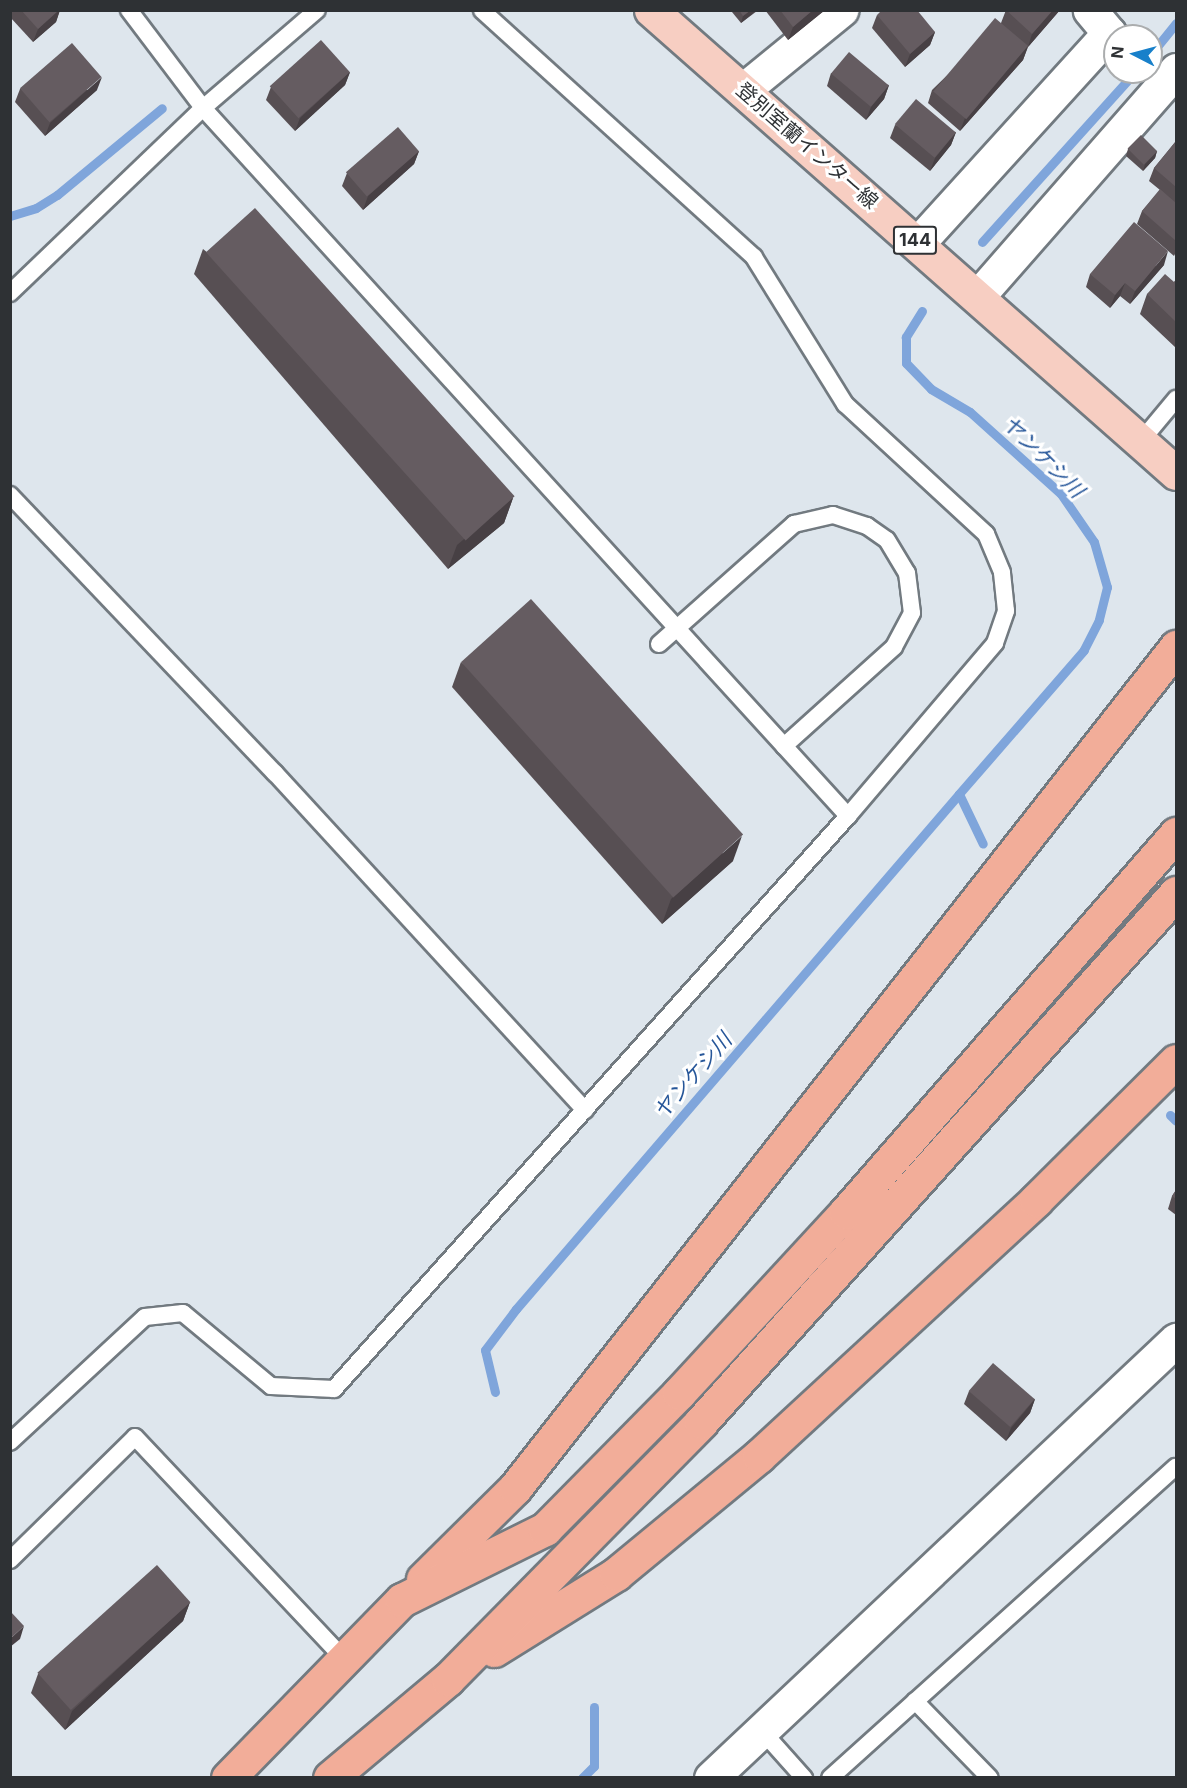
<!DOCTYPE html>
<meta charset="utf-8">
<style>
body{margin:0}
#map{position:relative;width:1187px;height:1788px;overflow:hidden;background:#dee6ed;font-family:Inter,"Noto Sans JP",sans-serif}
div>[style]{position:absolute}
.stream>*{height:9px;margin:-4.5px;padding:0 4.5px;transform-origin:4.5px;border-radius:4.5px;background:#7fa5db}
.roads{filter:drop-shadow(2px 0 #727a80) drop-shadow(-2px 0 #727a80) drop-shadow(0 2px #727a80) drop-shadow(0 -2px #727a80)}
.lane>*{height:16px;margin:-8px;padding:0 8px;transform-origin:8px;border-radius:8px;background:#fff}
.street>*{height:33px;margin:-16.5px;padding:0 16.5px;transform-origin:16.5px;border-radius:16.5px;background:#fff}
.secondary>*{height:33px;margin:-16.5px;padding:0 16.5px;transform-origin:16.5px;border-radius:16.5px;background:#fff}
.primary>*{height:33px;margin:-16.5px;padding:0 16.5px;transform-origin:16.5px;border-radius:16.5px;background:#f7cec2}
.highway>*{height:33px;margin:-16.5px;padding:0 16.5px;transform-origin:16.5px;border-radius:16.5px;background:#f2ad99}
.wall>*{inset:0;background:#574f53}
.shaded-wall>*{inset:0;background:#474044}
.building>*{inset:0;background:#655c61;transform-origin:0 0}
span{translate:-50% -50%;white-space:nowrap;text-align:center;line-height:1.15;-webkit-text-stroke:6px #fff;paint-order:stroke}
.shield-label span{padding:2px 4px;background:#fff;border:2px solid;border-radius:4px;-webkit-text-stroke-width:0}
.shield-label{font-size:18px;color:#2e3134;font-weight:700}
.street-label{font-size:20px;color:#2e3134}
.water-label{font-size:21px;color:#265699;font-style:italic}
.frame{position:absolute;inset:0;border:12px solid #2e3134;pointer-events:none}
.north{position:absolute;left:1103px;top:24px;width:60px;height:60px;box-sizing:border-box;background:#fff;border:2px solid #abadae;border-radius:50%;rotate:276deg;font-size:16px;font-weight:700;line-height:24px;text-align:center;color:#2e3134}
.north::after{content:'';display:block;margin:auto;width:21px;height:27px;background:#1880ca;clip-path:polygon(50% 0,100% 100%,50% 72%,0 100%)}
</style>
<div id="map">
<div class="stream">
<i style="left:1151px;top:54px;width:40px;rotate:-51deg"></i>
<i style="left:10px;top:216px;width:27px;rotate:-17deg"></i>
<i style="left:36px;top:208px;width:25px;rotate:-32deg"></i>
<i style="left:57px;top:195px;width:136px;rotate:-39.6deg"></i>
<i style="left:982px;top:242px;width:229px;rotate:-48deg"></i>
<i style="left:922px;top:311px;width:31px;rotate:122deg"></i>
<i style="left:906px;top:337px;width:26px;rotate:90deg"></i>
<i style="left:906px;top:363px;width:36px;rotate:46deg"></i>
<i style="left:931px;top:389px;width:45px;rotate:30.5deg"></i>
<i style="left:970px;top:412px;width:122px;rotate:42deg"></i>
<i style="left:1061px;top:494px;width:58px;rotate:55.5deg"></i>
<i style="left:1094px;top:542px;width:47px;rotate:73.9deg"></i>
<i style="left:1107px;top:587px;width:34px;rotate:104deg"></i>
<i style="left:1099px;top:620px;width:34px;rotate:117deg"></i>
<i style="left:1084px;top:650px;width:191px;rotate:131deg"></i>
<i style="left:959px;top:794px;width:55px;rotate:64.4deg"></i>
<i style="left:1170px;top:1115px;width:8px;rotate:45deg"></i>
<i style="left:495px;top:1392px;width:43px;rotate:-103.4deg"></i>
<i style="left:485px;top:1350px;width:51px;rotate:-52.9deg"></i>
<i style="left:516px;top:1309px;width:679px;rotate:-49.3deg"></i>
<i style="left:582px;top:1778px;width:17px;rotate:-45deg"></i>
<i style="left:594px;top:1766px;width:59px;rotate:-90deg"></i>
</div>
<div class="roads">
<div class="lane">
<i style="left:129px;top:10px;width:123px;rotate:52.9deg"></i>
<i style="left:203px;top:108px;width:958px;rotate:47.67deg"></i>
<i style="left:10px;top:293px;width:267px;rotate:-43.8deg"></i>
<i style="left:203px;top:108px;width:150px;rotate:-40.7deg"></i>
<i style="left:1141px;top:441px;width:55px;rotate:-50.2deg"></i>
<i style="left:10px;top:495px;width:384px;rotate:46.4deg"></i>
<i style="left:275px;top:773px;width:458px;rotate:47.4deg"></i>
<i style="left:659px;top:644px;width:181px;rotate:-41.6deg"></i>
<i style="left:794px;top:524px;width:40px;rotate:-13deg"></i>
<i style="left:833px;top:515px;width:36px;rotate:18deg"></i>
<i style="left:867px;top:526px;width:24px;rotate:35deg"></i>
<i style="left:887px;top:540px;width:39px;rotate:59deg"></i>
<i style="left:907px;top:573px;width:40px;rotate:82.9deg"></i>
<i style="left:912px;top:613px;width:38px;rotate:118deg"></i>
<i style="left:894px;top:647px;width:148px;rotate:138deg"></i>
<i style="left:10px;top:1442px;width:184px;rotate:-42.8deg"></i>
<i style="left:145px;top:1317px;width:38px;rotate:-6deg"></i>
<i style="left:183px;top:1313px;width:114px;rotate:39.7deg"></i>
<i style="left:271px;top:1386px;width:63px;rotate:2.7deg"></i>
<i style="left:334px;top:1389px;width:770px;rotate:-48.11deg"></i>
<i style="left:848px;top:816px;width:227px;rotate:-49.6deg"></i>
<i style="left:995px;top:643px;width:34px;rotate:-71deg"></i>
<i style="left:1006px;top:611px;width:39px;rotate:-96deg"></i>
<i style="left:1002px;top:572px;width:41px;rotate:-112.8deg"></i>
<i style="left:986px;top:534px;width:192px;rotate:-137.3deg"></i>
<i style="left:845px;top:404px;width:173px;rotate:-121.8deg"></i>
<i style="left:754px;top:257px;width:367px;rotate:-137.8deg"></i>
<i style="left:10px;top:1560px;width:175px;rotate:-44.5deg"></i>
<i style="left:135px;top:1437px;width:305px;rotate:46.7deg"></i>
<i style="left:915px;top:1701px;width:107px;rotate:45.8deg"></i>
<i style="left:763px;top:1732px;width:62px;rotate:48.3deg"></i>
<i style="left:830px;top:1778px;width:465px;rotate:-42deg"></i>
</div>
<div class="street">
<i style="left:743px;top:90px;width:127px;rotate:-39.2deg"></i>
<i style="left:918px;top:243px;width:284px;rotate:-47.7deg"></i>
<i style="left:1109px;top:33px;width:30px;rotate:-130deg"></i>
<i style="left:979px;top:295px;width:299px;rotate:-48.8deg"></i>
</div>
<div class="secondary">
<i style="left:711px;top:1778px;width:639px;rotate:-43.29deg"></i>
</div>
<div class="primary">
<i style="left:651px;top:10px;width:700px;rotate:41.41deg"></i>
</div>
<div class="highway">
<i style="left:423px;top:1579px;width:129px;rotate:-44.7deg"></i>
<i style="left:515px;top:1488px;width:1070px;rotate:-51.83deg"></i>
<i style="left:494px;top:1650px;width:144px;rotate:-31.9deg"></i>
<i style="left:616px;top:1574px;width:185px;rotate:-39.5deg"></i>
<i style="left:759px;top:1456px;width:377px;rotate:-42.7deg"></i>
<i style="left:1036px;top:1200px;width:197px;rotate:-44.8deg"></i>
<i style="left:228px;top:1778px;width:249px;rotate:-45.7deg"></i>
<i style="left:402px;top:1600px;width:160px;rotate:-26.4deg"></i>
<i style="left:545px;top:1529px;width:191px;rotate:-45.4deg"></i>
<i style="left:679px;top:1393px;width:246px;rotate:-47.3deg"></i>
<i style="left:846px;top:1212px;width:502px;rotate:-48.88deg"></i>
<i style="left:330px;top:1778px;width:154px;rotate:-40deg"></i>
<i style="left:448px;top:1679px;width:361px;rotate:-45.4deg"></i>
<i style="left:701px;top:1422px;width:711px;rotate:-48.08deg"></i>
</div>
</div>
<div class="wall">
<i style="clip-path:polygon(10px 10px,60px 10px,56px 22px,33px 42px,10px 17px)"></i>
<i style="clip-path:polygon(733px 10px,757px 11px,741px 23px,732px 12px)"></i>
<i style="clip-path:polygon(765px 10px,825px 10px,788px 40px)"></i>
<i style="clip-path:polygon(1006px 10px,1060px 10px,1028px 47px,1023px 60px,960px 131px,928px 103px,932px 90px,1001px 23px)"></i>
<i style="clip-path:polygon(877px 15px,935px 32px,930px 45px,905px 67px,872px 28px)"></i>
<i style="clip-path:polygon(350px 72px,345px 85px,295px 131px,266px 100px,271px 87px)"></i>
<i style="clip-path:polygon(831px 73px,889px 85px,884px 99px,866px 120px,827px 86px)"></i>
<i style="clip-path:polygon(20px 89px,97px 90px,45px 136px,15px 102px)"></i>
<i style="clip-path:polygon(895px 125px,956px 132px,951px 145px,930px 171px,890px 138px)"></i>
<i style="clip-path:polygon(1176px 141px,1176px 252px,1174px 256px,1137px 224px,1142px 211px,1160px 190px,1149px 181px,1154px 168px)"></i>
<i style="clip-path:polygon(1128px 149px,1157px 151px,1155px 158px,1143px 171px,1126px 156px)"></i>
<i style="clip-path:polygon(419px 151px,414px 164px,363px 210px,342px 186px,347px 173px)"></i>
<i style="clip-path:polygon(203px 249px,513px 498px,504px 523px,448px 569px,194px 274px)"></i>
<i style="clip-path:polygon(1164px 265px,1130px 304px,1120px 296px,1110px 308px,1086px 287px,1090px 274px)"></i>
<i style="clip-path:polygon(1176px 280px,1176px 348px,1140px 314px,1147px 294px,1174px 282px)"></i>
<i style="clip-path:polygon(461px 662px,733px 861px,662px 924px,452px 687px)"></i>
<i style="clip-path:polygon(1176px 1190px,1176px 1215px,1168px 1209px,1172px 1196px)"></i>
<i style="clip-path:polygon(969px 1391px,1035px 1399px,1030px 1413px,1006px 1441px,964px 1404px)"></i>
<i style="clip-path:polygon(190px 1602px,183px 1621px,65px 1730px,31px 1693px,38px 1674px)"></i>
</div>
<div class="shaded-wall">
<i style="clip-path:polygon(59px 10px,60px 10px,56px 22px,33px 42px,38px 29px)"></i>
<i style="clip-path:polygon(751px 10px,757px 10px,741px 23px,743px 16px)"></i>
<i style="clip-path:polygon(813px 10px,825px 10px,788px 40px,793px 27px)"></i>
<i style="clip-path:polygon(1053px 10px,1060px 10px,1028px 47px,1032px 34px)"></i>
<i style="clip-path:polygon(935px 32px,930px 45px,905px 67px,910px 54px)"></i>
<i style="clip-path:polygon(1028px 46px,1023px 60px,960px 131px,965px 118px)"></i>
<i style="clip-path:polygon(350px 72px,345px 85px,295px 131px,300px 118px)"></i>
<i style="clip-path:polygon(102px 77px,97px 90px,45px 136px,50px 123px)"></i>
<i style="clip-path:polygon(889px 85px,884px 99px,866px 120px,871px 107px)"></i>
<i style="clip-path:polygon(956px 132px,951px 145px,930px 171px,935px 158px)"></i>
<i style="clip-path:polygon(419px 151px,414px 164px,363px 210px,368px 196px)"></i>
<i style="clip-path:polygon(1157px 151px,1155px 158px,1143px 171px,1145px 164px)"></i>
<i style="clip-path:polygon(1168px 251px,1164px 265px,1130px 304px,1135px 291px)"></i>
<i style="clip-path:polygon(1125px 283px,1120px 296px,1110px 308px,1115px 295px)"></i>
<i style="clip-path:polygon(513px 498px,504px 523px,448px 569px,457px 545px)"></i>
<i style="clip-path:polygon(742px 836px,733px 861px,662px 924px,671px 899px)"></i>
<i style="clip-path:polygon(1035px 1399px,1030px 1413px,1006px 1441px,1011px 1428px)"></i>
<i style="clip-path:polygon(190px 1602px,183px 1621px,65px 1730px,72px 1711px)"></i>
<i style="clip-path:polygon(24px 1626px,20px 1639px,10px 1647px,10px 1639px)"></i>
</div>
<div class="building">
<i style="clip-path:polygon(21px 10px,59px 10px,38px 29px)"></i>
<i style="clip-path:polygon(739px 10px,751px 10px,743px 16px)"></i>
<i style="clip-path:polygon(780px 10px,813px 10px,793px 27px)"></i>
<i style="clip-path:polygon(882px 10px,917px 10px,935px 32px,910px 54px,877px 15px)"></i>
<i style="clip-path:polygon(1006px 10px,1053px 10px,1032px 34px)"></i>
<i style="left:995px;top:18px;width:43px;height:96px;rotate:40deg"></i>
<i style="left:321px;top:40px;width:43px;height:69px;rotate:48deg"></i>
<i style="left:72px;top:43px;width:45px;height:69px;rotate:49deg"></i>
<i style="left:849px;top:52px;width:52px;height:28px;rotate:40deg"></i>
<i style="left:916px;top:99px;width:52px;height:33px;rotate:40deg"></i>
<i style="left:398px;top:127px;width:32px;height:69px;rotate:49deg"></i>
<i style="left:1141px;top:135px;width:23px;height:19px;rotate:45deg"></i>
<i style="clip-path:polygon(1176px 141px,1176px 187px,1154px 168px)"></i>
<i style="clip-path:polygon(1160px 189px,1176px 203px,1176px 241px,1142px 211px)"></i>
<i style="left:255px;top:208px;width:388px;height:66px;rotate:48deg"></i>
<i style="clip-path:polygon(1134px 222px,1168px 251px,1135px 291px,1125px 283px,1115px 295px,1090px 274px)"></i>
<i style="clip-path:polygon(1165px 274px,1174px 282px,1176px 280px,1176px 322px,1147px 294px)"></i>
<i style="left:531px;top:599px;width:317px;height:94px;rotate:48deg"></i>
<i style="clip-path:polygon(1176px 1190px,1176px 1199px,1172px 1196px)"></i>
<i style="left:993px;top:1363px;width:55px;height:37px;rotate:41deg"></i>
<i style="left:157px;top:1565px;width:50px;height:161px;rotate:48deg"></i>
<i style="clip-path:polygon(10px 1611px,24px 1626px,10px 1639px)"></i>
</div>
<div class="shield-label">
<span style="left:915px;top:240px">144</span>
</div>
<div class="street-label">
<span style="left:807px;top:146px;rotate:41deg">登別室蘭インター線</span>
</div>
<div class="water-label">
<span style="left:1043px;top:457px;rotate:45deg">ヤンケシ川</span>
<span style="left:693px;top:1076px;rotate:-49deg">ヤンケシ川</span>
</div>
<div class="frame"></div>
<div class="north">N</div>
</div>
